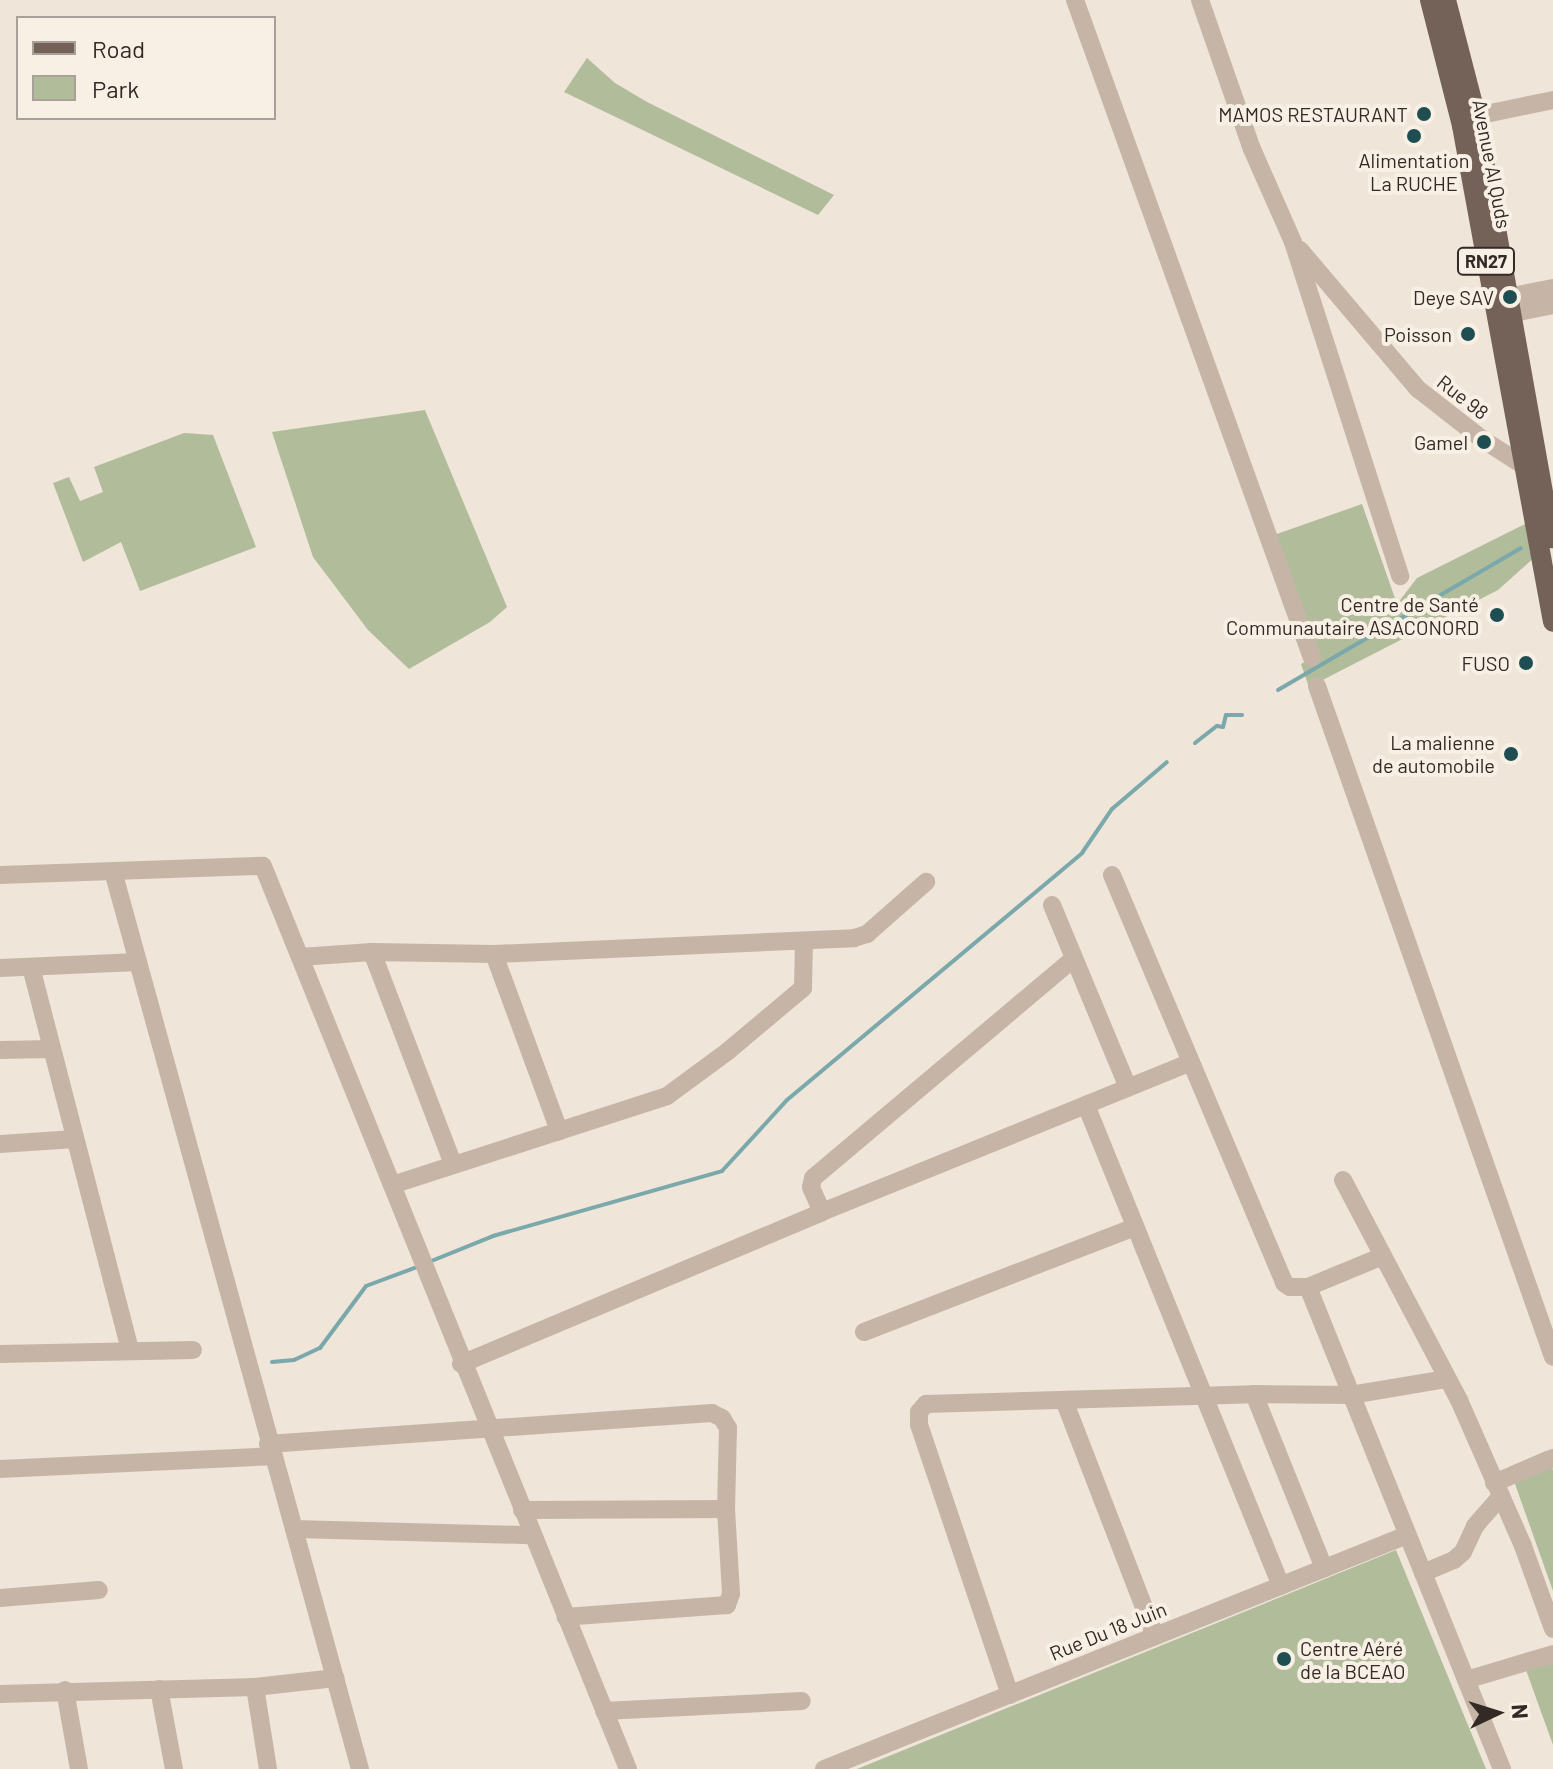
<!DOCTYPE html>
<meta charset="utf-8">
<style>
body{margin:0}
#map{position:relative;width:1553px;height:1769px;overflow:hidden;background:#efe5d9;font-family:Barlow,sans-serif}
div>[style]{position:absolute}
.green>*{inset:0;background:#b1bd9a}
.stream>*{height:4px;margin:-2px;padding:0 2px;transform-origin:2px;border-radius:2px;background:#7aa8ab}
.minor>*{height:18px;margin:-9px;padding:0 9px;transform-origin:9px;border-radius:9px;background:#c6b5a6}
.major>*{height:20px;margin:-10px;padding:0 10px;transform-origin:10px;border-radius:10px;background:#746258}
.dots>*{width:22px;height:22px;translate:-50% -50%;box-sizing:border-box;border:4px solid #f8efe5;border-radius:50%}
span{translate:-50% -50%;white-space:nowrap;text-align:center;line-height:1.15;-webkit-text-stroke:8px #f8efe5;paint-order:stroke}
.shield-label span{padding:2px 6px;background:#f8efe5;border:2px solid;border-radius:6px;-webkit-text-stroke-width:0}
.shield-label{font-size:18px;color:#332a26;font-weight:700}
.poi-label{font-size:20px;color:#332a26}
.right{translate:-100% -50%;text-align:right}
.left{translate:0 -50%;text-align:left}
.street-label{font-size:20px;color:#332a26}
.legend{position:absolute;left:16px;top:16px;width:260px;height:104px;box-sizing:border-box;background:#f8efe5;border:2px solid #a9a099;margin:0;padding:10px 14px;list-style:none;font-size:24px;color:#332a26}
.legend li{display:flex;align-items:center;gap:16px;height:40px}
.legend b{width:40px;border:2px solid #a9a099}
.north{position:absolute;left:1457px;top:1673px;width:80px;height:80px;-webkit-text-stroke:6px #f8efe5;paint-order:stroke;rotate:86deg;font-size:22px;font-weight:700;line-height:32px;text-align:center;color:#332a26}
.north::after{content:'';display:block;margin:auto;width:28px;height:36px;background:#332a26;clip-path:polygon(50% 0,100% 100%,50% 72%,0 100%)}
</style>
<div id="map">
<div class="green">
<i style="clip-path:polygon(587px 58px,615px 83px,647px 102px,834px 195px,818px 215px,564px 92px)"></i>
<i style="clip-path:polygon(425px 410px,507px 607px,490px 622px,409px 669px,368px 630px,313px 557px,272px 432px)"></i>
<i style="clip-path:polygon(184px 433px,213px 435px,256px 547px,140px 591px,121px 542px,83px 562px,53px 483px,69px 477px,80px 501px,103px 492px,94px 467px)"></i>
<i style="clip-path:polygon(1362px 504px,1397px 604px,1417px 578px,1529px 522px,1535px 557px,1498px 590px,1309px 687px,1301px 664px,1316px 655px,1274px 535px)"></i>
<i style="clip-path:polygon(1546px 1451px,1553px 1470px,1553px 1591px,1509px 1467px)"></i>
<i style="clip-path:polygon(1396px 1550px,1486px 1769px,857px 1769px)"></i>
<i style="clip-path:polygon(1553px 1660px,1553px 1745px,1526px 1670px)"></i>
</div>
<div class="stream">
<i style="left:1278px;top:690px;width:281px;rotate:-30.3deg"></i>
<i style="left:1195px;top:743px;width:28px;rotate:-38deg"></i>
<i style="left:1217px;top:726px;width:6px;rotate:9deg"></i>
<i style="left:1223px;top:727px;width:12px;rotate:-76deg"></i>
<i style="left:1226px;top:715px;width:16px"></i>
<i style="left:429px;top:1262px;width:69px;rotate:-22.1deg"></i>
<i style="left:493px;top:1236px;width:238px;rotate:-15.8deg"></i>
<i style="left:722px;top:1171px;width:96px;rotate:-47.5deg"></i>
<i style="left:787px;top:1100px;width:385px;rotate:-39.9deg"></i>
<i style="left:1082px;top:853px;width:53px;rotate:-55.7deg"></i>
<i style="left:1112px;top:809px;width:72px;rotate:-40.5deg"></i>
<i style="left:272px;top:1362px;width:22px;rotate:-5deg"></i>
<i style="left:294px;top:1360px;width:29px;rotate:-25deg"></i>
<i style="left:320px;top:1348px;width:77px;rotate:-53.4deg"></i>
<i style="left:366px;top:1286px;width:54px;rotate:-20.4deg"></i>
</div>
<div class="minor">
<i style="left:1075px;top:0;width:699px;rotate:70.19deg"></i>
<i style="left:1200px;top:0;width:158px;rotate:70.8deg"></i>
<i style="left:1252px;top:149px;width:102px;rotate:66.2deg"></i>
<i style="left:1293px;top:242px;width:351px;rotate:72.2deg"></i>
<i style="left:1476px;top:116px;width:79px;rotate:-11.7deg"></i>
<i style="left:1300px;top:250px;width:182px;rotate:49.7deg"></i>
<i style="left:1418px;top:389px;width:81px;rotate:38deg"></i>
<i style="left:1482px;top:439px;width:50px;rotate:32.7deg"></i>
<i style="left:1497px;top:299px;width:57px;rotate:-11.1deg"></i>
<i style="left:1499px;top:316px;width:55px;rotate:-11.5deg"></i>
<i style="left:1317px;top:686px;width:711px;rotate:70.62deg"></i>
<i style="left:113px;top:871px;width:931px;rotate:74.62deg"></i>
<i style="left:0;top:875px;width:263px;rotate:-2deg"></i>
<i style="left:263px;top:866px;width:974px;rotate:67.99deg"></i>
<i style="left:1112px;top:875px;width:443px;rotate:67.1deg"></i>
<i style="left:1284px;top:1283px;width:7px;rotate:34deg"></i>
<i style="left:1290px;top:1287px;width:18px"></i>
<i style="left:1308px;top:1287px;width:81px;rotate:-22.5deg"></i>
<i style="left:1052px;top:905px;width:198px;rotate:67.4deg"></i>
<i style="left:372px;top:952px;width:122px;rotate:0.9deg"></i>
<i style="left:494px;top:954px;width:189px;rotate:69.8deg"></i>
<i style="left:494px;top:954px;width:360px;rotate:-2.5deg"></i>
<i style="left:854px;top:938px;width:14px;rotate:-17deg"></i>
<i style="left:867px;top:934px;width:79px;rotate:-41.4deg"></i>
<i style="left:300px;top:957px;width:72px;rotate:-4deg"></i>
<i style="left:372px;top:952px;width:227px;rotate:69.1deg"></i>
<i style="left:31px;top:967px;width:396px;rotate:75.5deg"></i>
<i style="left:0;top:968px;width:138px;rotate:-2.5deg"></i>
<i style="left:0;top:1050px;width:52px;rotate:-1.1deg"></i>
<i style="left:1086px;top:1105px;width:519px;rotate:67.93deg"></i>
<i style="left:0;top:1144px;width:75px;rotate:-3.8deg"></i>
<i style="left:1343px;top:1180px;width:249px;rotate:62.2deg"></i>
<i style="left:1459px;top:1400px;width:159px;rotate:66.3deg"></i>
<i style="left:1523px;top:1546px;width:88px;rotate:70.1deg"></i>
<i style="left:392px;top:1185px;width:289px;rotate:-17.9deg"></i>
<i style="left:667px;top:1096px;width:76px;rotate:-36.4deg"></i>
<i style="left:728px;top:1051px;width:98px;rotate:-40deg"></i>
<i style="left:803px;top:988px;width:47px;rotate:-88.8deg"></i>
<i style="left:822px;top:1212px;width:27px;rotate:-114deg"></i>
<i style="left:811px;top:1187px;width:9px;rotate:-77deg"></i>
<i style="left:813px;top:1178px;width:341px;rotate:-40.1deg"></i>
<i style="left:1308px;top:1287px;width:520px;rotate:68.08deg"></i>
<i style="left:864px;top:1332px;width:291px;rotate:-21.2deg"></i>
<i style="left:0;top:1354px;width:193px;rotate:-1.2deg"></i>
<i style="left:461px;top:1364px;width:392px;rotate:-22.8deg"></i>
<i style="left:822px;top:1212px;width:398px;rotate:-22.1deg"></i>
<i style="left:1254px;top:1394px;width:188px;rotate:68.1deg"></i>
<i style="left:1064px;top:1400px;width:253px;rotate:68.9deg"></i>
<i style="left:268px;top:1444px;width:445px;rotate:-4deg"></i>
<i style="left:712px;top:1413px;width:11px;rotate:27deg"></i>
<i style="left:722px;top:1418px;width:12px;rotate:59deg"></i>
<i style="left:728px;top:1428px;width:81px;rotate:91.4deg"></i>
<i style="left:726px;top:1509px;width:85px;rotate:86.6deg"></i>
<i style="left:731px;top:1594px;width:12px;rotate:110deg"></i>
<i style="left:727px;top:1605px;width:162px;rotate:175.8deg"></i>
<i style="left:0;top:1469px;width:271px;rotate:-2.7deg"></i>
<i style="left:1494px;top:1483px;width:64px;rotate:-23deg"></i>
<i style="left:522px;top:1510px;width:204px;rotate:-0.3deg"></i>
<i style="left:294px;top:1529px;width:236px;rotate:1.5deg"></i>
<i style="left:1423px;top:1573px;width:34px;rotate:-23deg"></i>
<i style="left:1454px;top:1560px;width:12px;rotate:-42deg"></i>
<i style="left:1463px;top:1552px;width:29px;rotate:-65deg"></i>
<i style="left:1475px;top:1526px;width:38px;rotate:-49deg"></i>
<i style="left:0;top:1598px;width:99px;rotate:-4.6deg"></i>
<i style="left:1466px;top:1680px;width:91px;rotate:-16.6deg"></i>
<i style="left:255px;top:1687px;width:83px;rotate:81deg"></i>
<i style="left:159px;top:1689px;width:81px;rotate:79.4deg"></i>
<i style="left:65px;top:1690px;width:80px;rotate:80deg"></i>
<i style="left:0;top:1694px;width:255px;rotate:-1.6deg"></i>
<i style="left:255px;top:1687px;width:81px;rotate:-6.4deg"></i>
<i style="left:1010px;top:1695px;width:285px;rotate:-108.6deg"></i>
<i style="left:919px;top:1425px;width:13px;rotate:-90deg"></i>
<i style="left:919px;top:1412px;width:11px;rotate:-49deg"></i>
<i style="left:926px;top:1404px;width:328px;rotate:-1.7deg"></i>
<i style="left:1254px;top:1394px;width:97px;rotate:0.6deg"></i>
<i style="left:1351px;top:1395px;width:97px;rotate:-9.5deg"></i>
<i style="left:604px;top:1711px;width:198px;rotate:-2.9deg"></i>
<i style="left:824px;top:1769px;width:628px;rotate:-21.87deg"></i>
</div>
<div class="major">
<i style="left:1430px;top:0;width:130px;rotate:75.7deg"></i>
<i style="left:1462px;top:126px;width:504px;rotate:79.6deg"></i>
<i style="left:1446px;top:0;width:120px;rotate:75.5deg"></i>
<i style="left:1476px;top:116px;width:429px;rotate:79.9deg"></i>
</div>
<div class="dots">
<i style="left:1424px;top:114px;background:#1f4e52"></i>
<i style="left:1414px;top:136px;background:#1f4e52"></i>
<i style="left:1510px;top:297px;background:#1f4e52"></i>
<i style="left:1468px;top:334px;background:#1f4e52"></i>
<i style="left:1484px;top:442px;background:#1f4e52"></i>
<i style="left:1497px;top:615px;background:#1f4e52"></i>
<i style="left:1526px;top:663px;background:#1f4e52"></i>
<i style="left:1511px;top:754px;background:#1f4e52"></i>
<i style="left:1284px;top:1659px;background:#1f4e52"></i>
</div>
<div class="shield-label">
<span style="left:1486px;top:261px">RN27</span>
</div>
<div class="poi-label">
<span class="right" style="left:1408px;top:114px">MAMOS RESTAURANT</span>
<span style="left:1414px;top:172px">Alimentation<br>La RUCHE</span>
<span class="right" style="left:1494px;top:297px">Deye SAV</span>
<span class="right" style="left:1452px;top:334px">Poisson</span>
<span class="right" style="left:1468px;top:442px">Gamel</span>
<span class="right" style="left:1479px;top:616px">Centre de Santé<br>Communautaire ASACONORD</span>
<span class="right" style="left:1510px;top:663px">FUSO</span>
<span class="right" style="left:1495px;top:754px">La malienne<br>de automobile</span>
<span class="left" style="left:1300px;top:1660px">Centre Aéré<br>de la BCEAO</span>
</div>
<div class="street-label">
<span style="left:1492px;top:164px;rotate:79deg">Avenue Al Quds</span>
<span style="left:1463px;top:397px;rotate:38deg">Rue 98</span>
<span style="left:1108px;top:1631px;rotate:-22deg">Rue Du 18 Juin</span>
</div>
<ul class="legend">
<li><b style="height:10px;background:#746258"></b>Road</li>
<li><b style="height:22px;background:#b1bd9a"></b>Park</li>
</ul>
<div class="north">N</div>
</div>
